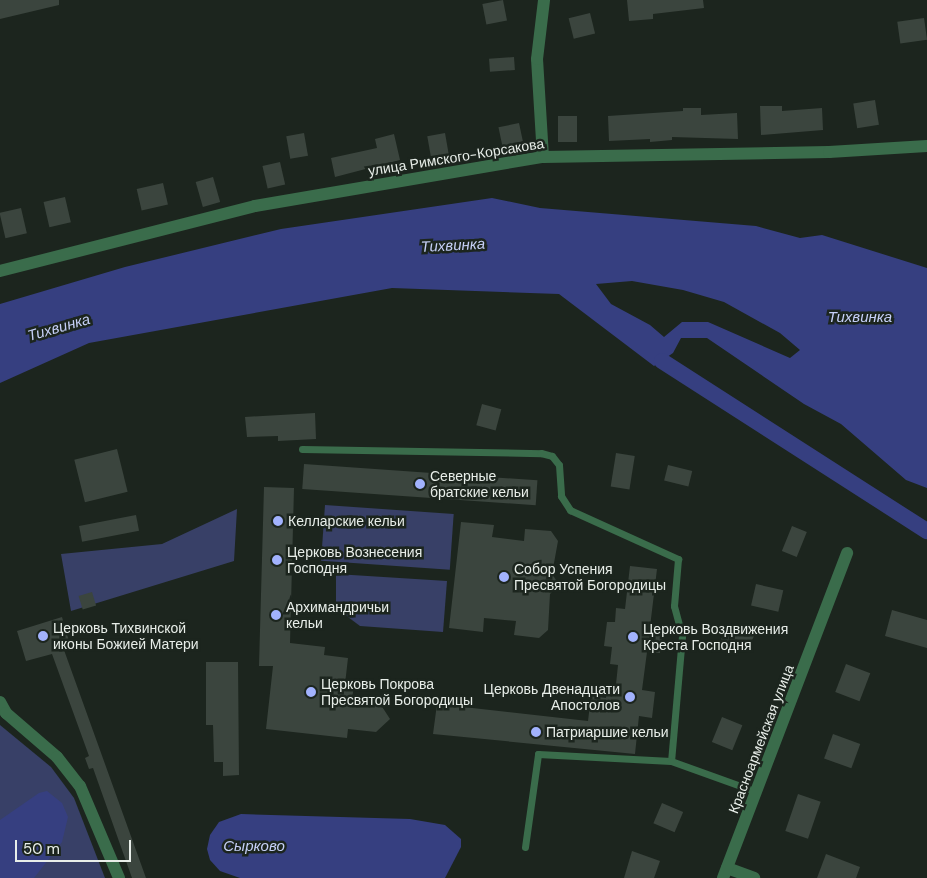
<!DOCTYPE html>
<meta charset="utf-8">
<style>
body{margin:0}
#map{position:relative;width:927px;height:878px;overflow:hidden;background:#1c251e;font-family:"DM Sans",sans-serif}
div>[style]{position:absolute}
.green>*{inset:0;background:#384067;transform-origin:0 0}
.water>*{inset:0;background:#363f80}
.canal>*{height:16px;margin:-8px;padding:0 8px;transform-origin:8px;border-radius:8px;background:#363f80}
.building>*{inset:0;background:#3b453e;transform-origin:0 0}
.lane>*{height:7px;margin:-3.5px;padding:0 3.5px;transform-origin:3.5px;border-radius:3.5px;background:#3a6c4b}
.street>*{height:12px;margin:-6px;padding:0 6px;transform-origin:6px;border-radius:6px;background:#3a6c4b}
.dots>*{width:14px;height:14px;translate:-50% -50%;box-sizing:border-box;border:2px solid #1c251e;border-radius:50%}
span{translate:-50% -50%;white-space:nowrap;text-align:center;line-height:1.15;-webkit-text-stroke:5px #1c251e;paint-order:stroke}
.street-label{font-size:14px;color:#e8eee9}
.poi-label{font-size:14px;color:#e8eee9}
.left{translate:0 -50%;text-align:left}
.right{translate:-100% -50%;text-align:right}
.water-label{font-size:15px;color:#c6d0f7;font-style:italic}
.scale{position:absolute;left:15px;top:840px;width:116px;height:22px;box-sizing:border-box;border:2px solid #e8eee9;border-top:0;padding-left:6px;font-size:15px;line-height:18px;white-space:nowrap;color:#e8eee9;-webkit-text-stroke:4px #1c251e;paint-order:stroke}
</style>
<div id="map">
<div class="green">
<i style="left:325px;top:505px;width:129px;height:56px;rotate:4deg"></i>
<i style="clip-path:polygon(237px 509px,234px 561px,71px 611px,61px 554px,162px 544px)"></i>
<i style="clip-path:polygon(336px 574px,447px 581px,443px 632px,360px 626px,336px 608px)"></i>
<i style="clip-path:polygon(0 725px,51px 767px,74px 798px,105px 878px,0 878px)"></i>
</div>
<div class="water">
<i style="clip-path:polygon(evenodd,492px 198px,540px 208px,756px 226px,800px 238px,822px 235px,927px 268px,927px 488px,906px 480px,841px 424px,804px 404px,707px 338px,681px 338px,673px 353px,654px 366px,559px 294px,392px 288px,89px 343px,0 383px,0 304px,125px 267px,281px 229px,492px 198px,632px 281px,683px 290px,724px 302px,780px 333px,800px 350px,790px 358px,708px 322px,682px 322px,664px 337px,650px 325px,611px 304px,596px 284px,632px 281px)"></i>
<i style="clip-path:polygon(47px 791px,62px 803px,68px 817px,62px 842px,34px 878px,0 878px,0 820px,39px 793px)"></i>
<i style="clip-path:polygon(241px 814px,410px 819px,445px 825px,461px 839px,461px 847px,445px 878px,240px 878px,220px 871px,210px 860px,207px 849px,210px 835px,219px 822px)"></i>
</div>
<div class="canal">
<i style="left:662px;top:361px;width:315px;rotate:32.7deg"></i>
</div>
<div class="building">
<i style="clip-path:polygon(0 0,59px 0,59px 5px,0 19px)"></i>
<i style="left:503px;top:0;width:21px;height:21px;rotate:79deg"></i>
<i style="clip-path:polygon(627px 0,703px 0,704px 8px,653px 14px,653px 19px,629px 21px)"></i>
<i style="left:590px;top:13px;width:21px;height:22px;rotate:76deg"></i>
<i style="left:924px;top:18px;width:22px;height:27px;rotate:82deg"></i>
<i style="left:514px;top:57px;width:13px;height:25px;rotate:86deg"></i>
<i style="left:875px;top:100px;width:25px;height:22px;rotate:81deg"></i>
<i style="clip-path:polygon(760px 106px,782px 106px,782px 111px,822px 108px,823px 130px,761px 135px)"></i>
<i style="clip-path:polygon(683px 108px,701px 108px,701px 115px,737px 113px,738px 139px,672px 137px,672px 140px,650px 142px,650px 139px,609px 141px,608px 116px,683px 111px)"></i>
<i style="left:558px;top:116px;width:19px;height:26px"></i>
<i style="left:519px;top:123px;width:19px;height:21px;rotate:78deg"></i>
<i style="left:304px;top:133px;width:23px;height:18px;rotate:80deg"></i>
<i style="left:445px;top:133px;width:23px;height:18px;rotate:80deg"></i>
<i style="clip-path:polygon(394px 134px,400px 160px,335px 177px,331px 158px,377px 148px,375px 139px)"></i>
<i style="left:280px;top:162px;width:23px;height:18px;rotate:77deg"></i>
<i style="left:213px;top:177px;width:26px;height:18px;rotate:74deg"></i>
<i style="left:163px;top:183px;width:22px;height:27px;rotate:77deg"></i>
<i style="left:65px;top:197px;width:26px;height:22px;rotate:77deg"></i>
<i style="left:21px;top:208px;width:26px;height:22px;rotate:77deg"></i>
<i style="left:482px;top:404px;width:20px;height:22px;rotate:15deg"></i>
<i style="clip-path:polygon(315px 413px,316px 439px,278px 441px,278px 436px,247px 437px,245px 417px)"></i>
<i style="left:117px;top:449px;width:44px;height:44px;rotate:76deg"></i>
<i style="left:616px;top:453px;width:19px;height:34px;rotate:9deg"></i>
<i style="left:304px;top:464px;width:234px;height:25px;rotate:4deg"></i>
<i style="left:668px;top:465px;width:25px;height:16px;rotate:14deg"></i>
<i style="clip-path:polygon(264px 487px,294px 488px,290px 643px,325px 647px,324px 655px,348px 658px,345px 684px,354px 685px,352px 699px,379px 702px,390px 719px,376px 732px,348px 729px,347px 738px,266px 729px,273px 666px,259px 666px)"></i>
<i style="left:136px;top:515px;width:16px;height:58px;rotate:79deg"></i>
<i style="clip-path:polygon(461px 522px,494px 525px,492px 537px,524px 541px,525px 529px,551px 531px,558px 541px,552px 574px,556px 580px,555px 589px,550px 594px,548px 630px,539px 638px,514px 635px,516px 621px,484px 618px,483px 632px,449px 628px)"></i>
<i style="left:792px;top:526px;width:16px;height:27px;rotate:22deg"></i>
<i style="clip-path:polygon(630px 566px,657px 569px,650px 627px,663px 629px,660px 653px,647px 652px,642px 690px,655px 692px,652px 718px,639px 716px,635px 754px,433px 734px,437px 704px,588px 721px,591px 696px,606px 698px,606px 693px,615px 694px,618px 665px,610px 664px,612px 647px,604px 646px,607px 622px,615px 622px,616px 608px,625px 609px)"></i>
<i style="left:756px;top:584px;width:28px;height:22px;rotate:13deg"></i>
<i style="left:92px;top:592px;width:14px;height:14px;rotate:73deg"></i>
<i style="clip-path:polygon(892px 610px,927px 620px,927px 648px,885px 636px)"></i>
<i style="clip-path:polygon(62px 617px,71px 648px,64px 650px,146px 878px,132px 878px,93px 768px,89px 769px,85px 758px,89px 756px,52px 654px,26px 661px,17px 631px)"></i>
<i style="clip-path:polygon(728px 624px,754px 636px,747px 651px,720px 642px)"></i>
<i style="clip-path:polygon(206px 662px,238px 662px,239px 775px,223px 776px,223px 762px,214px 762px,213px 725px,206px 725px)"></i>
<i style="left:846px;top:664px;width:26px;height:30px;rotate:21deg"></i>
<i style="left:722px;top:717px;width:22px;height:27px;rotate:22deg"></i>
<i style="left:833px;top:734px;width:29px;height:26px;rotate:20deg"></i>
<i style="left:798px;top:794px;width:24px;height:39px;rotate:19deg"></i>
<i style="left:662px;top:803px;width:23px;height:22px;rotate:23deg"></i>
<i style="clip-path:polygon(632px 851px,660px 861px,654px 878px,624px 878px)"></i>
<i style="clip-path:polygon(826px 854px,860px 867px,856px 878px,817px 878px)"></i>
</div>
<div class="lane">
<i style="left:302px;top:449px;width:239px;rotate:1deg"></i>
<i style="left:541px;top:453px;width:11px;rotate:15deg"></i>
<i style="left:552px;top:456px;width:11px;rotate:52deg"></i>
<i style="left:559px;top:465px;width:31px;rotate:86deg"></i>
<i style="left:561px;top:496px;width:17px;rotate:57deg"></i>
<i style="left:570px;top:510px;width:119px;rotate:24.4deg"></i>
<i style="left:678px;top:559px;width:47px;rotate:94.9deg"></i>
<i style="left:674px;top:606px;width:31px;rotate:75deg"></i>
<i style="left:682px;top:636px;width:125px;rotate:95deg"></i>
<i style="left:525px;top:847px;width:94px;rotate:-82deg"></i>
<i style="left:538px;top:754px;width:133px;rotate:3deg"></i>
<i style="left:671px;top:761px;width:91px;rotate:19.8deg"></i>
</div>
<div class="street">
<i style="left:543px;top:157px;width:98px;rotate:-93.5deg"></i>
<i style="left:537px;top:59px;width:59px;rotate:-83.2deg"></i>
<i style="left:0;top:271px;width:263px;rotate:-14.3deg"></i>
<i style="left:255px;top:206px;width:292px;rotate:-9.7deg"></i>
<i style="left:543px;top:157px;width:286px;rotate:-1deg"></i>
<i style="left:829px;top:152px;width:98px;rotate:-3.5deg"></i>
<i style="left:0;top:702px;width:13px;rotate:61deg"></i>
<i style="left:6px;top:713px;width:67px;rotate:40.8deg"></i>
<i style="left:57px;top:757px;width:37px;rotate:52deg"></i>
<i style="left:80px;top:786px;width:100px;rotate:67deg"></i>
<i style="left:727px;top:868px;width:29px;rotate:20deg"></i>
<i style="left:723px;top:878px;width:348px;rotate:-69.1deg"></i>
</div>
<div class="dots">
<i style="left:420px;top:484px;background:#a2b2fd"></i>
<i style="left:278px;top:521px;background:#a2b2fd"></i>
<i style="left:277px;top:560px;background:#a2b2fd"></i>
<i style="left:504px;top:577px;background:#a2b2fd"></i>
<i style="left:276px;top:615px;background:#a2b2fd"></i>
<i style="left:43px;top:636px;background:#a2b2fd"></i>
<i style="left:633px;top:637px;background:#a2b2fd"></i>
<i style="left:311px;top:692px;background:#a2b2fd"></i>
<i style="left:630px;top:697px;background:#a2b2fd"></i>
<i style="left:536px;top:732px;background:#a2b2fd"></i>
</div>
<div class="street-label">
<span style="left:456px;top:157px;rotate:-9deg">улица Римского-Корсакова</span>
<span style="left:761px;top:739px;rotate:-69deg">Красноармейская улица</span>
</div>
<div class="poi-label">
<span class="left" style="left:430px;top:484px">Северные<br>братские кельи</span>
<span class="left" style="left:288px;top:521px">Келларские кельи</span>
<span class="left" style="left:287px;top:560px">Церковь Вознесения<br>Господня</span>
<span class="left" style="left:514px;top:577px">Собор Успения<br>Пресвятой Богородицы</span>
<span class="left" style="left:286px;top:615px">Архимандричьи<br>кельи</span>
<span class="left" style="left:53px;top:636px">Церковь Тихвинской<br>иконы Божией Матери</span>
<span class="left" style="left:643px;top:637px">Церковь Воздвижения<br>Креста Господня</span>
<span class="left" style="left:321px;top:692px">Церковь Покрова<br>Пресвятой Богородицы</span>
<span class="right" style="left:620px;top:697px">Церковь Двенадцати<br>Апостолов</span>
<span class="left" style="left:546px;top:732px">Патриаршие кельи</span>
</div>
<div class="water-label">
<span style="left:453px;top:246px;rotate:-3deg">Тихвинка</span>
<span style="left:860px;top:318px">Тихвинка</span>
<span style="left:59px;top:328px;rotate:-16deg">Тихвинка</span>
<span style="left:254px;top:847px">Сырково</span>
</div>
<div class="scale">50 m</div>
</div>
